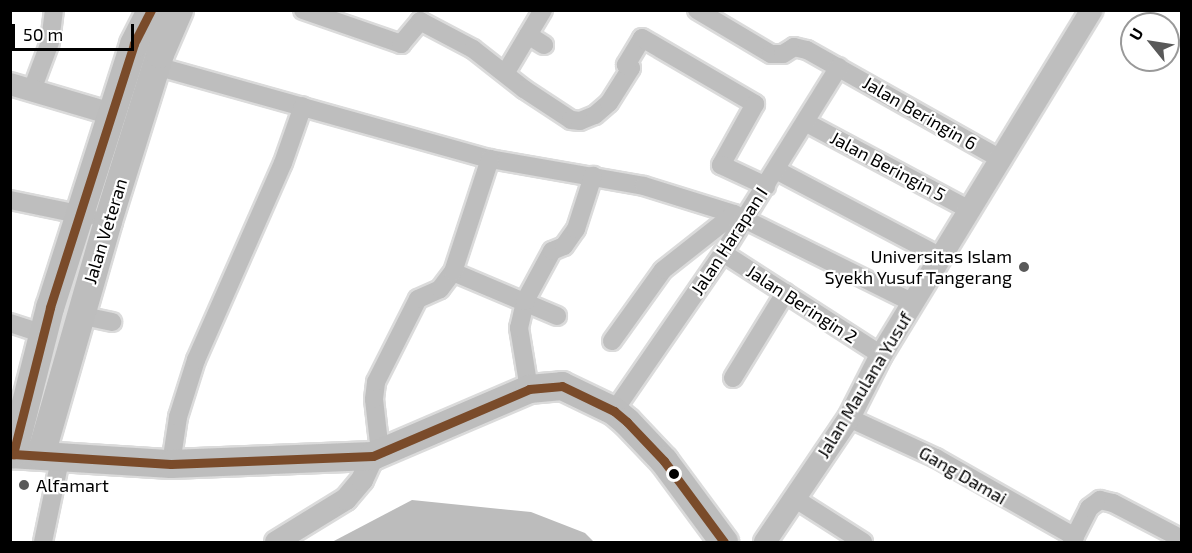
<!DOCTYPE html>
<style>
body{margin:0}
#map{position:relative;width:1192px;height:553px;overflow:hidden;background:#fff;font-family:"Exo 2",sans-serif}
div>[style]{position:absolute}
.water>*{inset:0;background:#bcbcbc}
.roads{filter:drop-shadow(2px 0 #dbdbdb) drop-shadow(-2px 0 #dbdbdb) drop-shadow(0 2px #dbdbdb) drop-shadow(0 -2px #dbdbdb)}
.minor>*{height:18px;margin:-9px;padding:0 9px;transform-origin:9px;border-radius:9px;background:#bebebe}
.tertiary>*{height:22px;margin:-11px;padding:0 11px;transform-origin:11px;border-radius:11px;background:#bebebe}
.primary>*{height:28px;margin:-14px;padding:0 14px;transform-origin:14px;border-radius:14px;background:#bdbdbd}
.bus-1>*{height:9px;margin:-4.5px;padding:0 4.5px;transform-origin:4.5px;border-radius:4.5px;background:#7a4b2a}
.dots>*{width:16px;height:16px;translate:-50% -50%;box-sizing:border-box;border:3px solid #fff;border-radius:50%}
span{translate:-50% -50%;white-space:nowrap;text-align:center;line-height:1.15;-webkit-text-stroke:4.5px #fff;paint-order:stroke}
.street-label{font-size:18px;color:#000}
.poi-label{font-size:18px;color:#000}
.right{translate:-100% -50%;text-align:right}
.left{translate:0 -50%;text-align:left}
.frame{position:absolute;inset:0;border:12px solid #000;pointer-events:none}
.north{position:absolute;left:1120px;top:12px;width:60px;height:60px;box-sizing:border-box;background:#fff;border:2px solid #999;border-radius:50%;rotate:300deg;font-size:16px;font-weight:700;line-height:24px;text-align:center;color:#000}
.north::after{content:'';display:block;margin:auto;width:21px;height:27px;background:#595959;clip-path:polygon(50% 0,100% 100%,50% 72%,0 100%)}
.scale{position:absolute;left:12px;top:24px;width:122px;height:27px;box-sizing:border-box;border:3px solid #000;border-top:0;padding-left:8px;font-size:18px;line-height:21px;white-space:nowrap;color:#000;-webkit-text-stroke:4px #fff;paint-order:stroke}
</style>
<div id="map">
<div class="water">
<i style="clip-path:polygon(412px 500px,531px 512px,585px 533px,594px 542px,332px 542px)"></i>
</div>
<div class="roads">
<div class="minor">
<i style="left:303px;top:10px;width:104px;rotate:19.1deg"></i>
<i style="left:401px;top:44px;width:30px;rotate:-50deg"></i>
<i style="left:420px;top:21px;width:60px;rotate:27.8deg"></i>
<i style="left:473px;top:49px;width:65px;rotate:38.1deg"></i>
<i style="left:524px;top:89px;width:56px;rotate:33.4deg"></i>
<i style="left:571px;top:120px;width:9px;rotate:6deg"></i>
<i style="left:580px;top:121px;width:16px;rotate:-22deg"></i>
<i style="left:595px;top:115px;width:18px;rotate:-41deg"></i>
<i style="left:609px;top:103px;width:41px;rotate:-57.8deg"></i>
<i style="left:631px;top:68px;width:6px;rotate:-149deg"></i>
<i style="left:626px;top:65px;width:31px;rotate:-59deg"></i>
<i style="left:642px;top:38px;width:131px;rotate:30.3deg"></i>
<i style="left:755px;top:104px;width:70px;rotate:119.1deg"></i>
<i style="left:721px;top:165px;width:50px;rotate:25deg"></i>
<i style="left:697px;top:10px;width:86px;rotate:30.7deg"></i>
<i style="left:771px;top:54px;width:12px"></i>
<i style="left:783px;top:54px;width:13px;rotate:-32deg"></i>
<i style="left:794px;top:47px;width:13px;rotate:13deg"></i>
<i style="left:807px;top:50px;width:224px;rotate:29.4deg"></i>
<i style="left:528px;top:35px;width:19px;rotate:32deg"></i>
<i style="left:156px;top:66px;width:347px;rotate:15.6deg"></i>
<i style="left:490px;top:159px;width:156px;rotate:9.9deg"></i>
<i style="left:644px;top:186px;width:94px;rotate:17.3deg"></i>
<i style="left:734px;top:214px;width:200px;rotate:26.4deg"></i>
<i style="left:506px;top:72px;width:72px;rotate:-59.2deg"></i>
<i style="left:32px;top:90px;width:51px;rotate:-69.4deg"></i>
<i style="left:50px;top:42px;width:32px;rotate:-83deg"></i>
<i style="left:805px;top:122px;width:187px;rotate:28.1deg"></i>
<i style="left:776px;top:170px;width:187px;rotate:27.8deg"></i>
<i style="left:10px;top:200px;width:80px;rotate:11.6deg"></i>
<i style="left:723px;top:253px;width:188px;rotate:32.8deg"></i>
<i style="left:453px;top:272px;width:113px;rotate:22.9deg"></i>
<i style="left:79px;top:315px;width:34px;rotate:12deg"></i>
<i style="left:10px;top:323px;width:35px;rotate:18deg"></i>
<i style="left:612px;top:341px;width:87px;rotate:-54.3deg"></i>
<i style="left:663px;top:270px;width:90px;rotate:-38.3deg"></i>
<i style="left:733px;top:378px;width:100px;rotate:-58.5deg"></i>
<i style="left:529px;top:389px;width:62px;rotate:-99.3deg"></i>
<i style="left:519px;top:328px;width:28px;rotate:-77deg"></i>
<i style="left:525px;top:301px;width:57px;rotate:-61.6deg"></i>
<i style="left:552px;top:251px;width:13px;rotate:-23deg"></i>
<i style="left:564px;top:246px;width:21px;rotate:-55deg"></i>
<i style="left:576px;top:229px;width:56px;rotate:-72.2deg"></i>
<i style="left:614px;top:411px;width:192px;rotate:-55.4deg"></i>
<i style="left:723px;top:253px;width:219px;rotate:-58.1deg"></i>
<i style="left:849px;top:418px;width:96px;rotate:24.7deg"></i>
<i style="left:936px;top:458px;width:160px;rotate:29.6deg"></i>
<i style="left:380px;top:452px;width:53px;rotate:-96.5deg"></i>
<i style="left:374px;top:399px;width:17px;rotate:-83deg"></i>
<i style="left:376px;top:382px;width:93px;rotate:-63.2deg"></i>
<i style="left:418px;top:299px;width:24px;rotate:-24deg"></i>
<i style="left:440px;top:289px;width:21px;rotate:-53deg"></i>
<i style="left:453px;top:272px;width:119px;rotate:-71.9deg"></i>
<i style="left:171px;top:464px;width:48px;rotate:-81.5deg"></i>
<i style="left:178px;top:417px;width:60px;rotate:-72.5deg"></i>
<i style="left:196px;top:360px;width:215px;rotate:-66.2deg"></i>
<i style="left:283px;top:163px;width:60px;rotate:-70.7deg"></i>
<i style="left:794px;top:498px;width:82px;rotate:32.5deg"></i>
<i style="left:43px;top:542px;width:89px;rotate:-78.3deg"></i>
<i style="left:1072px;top:542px;width:38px;rotate:-63deg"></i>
<i style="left:1089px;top:508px;width:14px;rotate:-36deg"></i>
<i style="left:1100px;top:500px;width:13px;rotate:13deg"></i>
<i style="left:1113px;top:503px;width:78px;rotate:27.6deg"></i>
</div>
<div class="tertiary">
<i style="left:10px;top:84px;width:106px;rotate:16.4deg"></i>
<i style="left:276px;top:542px;width:82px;rotate:-31.6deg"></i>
<i style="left:346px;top:499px;width:25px;rotate:-50deg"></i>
<i style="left:362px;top:480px;width:26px;rotate:-65deg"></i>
<i style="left:765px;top:542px;width:150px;rotate:-55.9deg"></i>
<i style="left:849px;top:418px;width:71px;rotate:-63.1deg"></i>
<i style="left:881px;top:355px;width:404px;rotate:-58.6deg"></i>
</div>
<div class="primary">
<i style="left:10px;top:454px;width:161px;rotate:3.6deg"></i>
<i style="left:171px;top:464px;width:202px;rotate:-2.3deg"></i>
<i style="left:373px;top:456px;width:170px;rotate:-23.2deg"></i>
<i style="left:529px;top:389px;width:33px;rotate:-5deg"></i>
<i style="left:562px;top:386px;width:58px;rotate:25.7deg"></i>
<i style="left:614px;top:411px;width:17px;rotate:40deg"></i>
<i style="left:627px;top:422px;width:54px;rotate:46.5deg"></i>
<i style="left:664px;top:461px;width:101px;rotate:53.5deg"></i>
<i style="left:13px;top:454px;width:151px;rotate:-75.8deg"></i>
<i style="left:50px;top:308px;width:277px;rotate:-72.3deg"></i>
<i style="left:134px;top:44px;width:38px;rotate:-63deg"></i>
<i style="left:41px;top:455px;width:243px;rotate:-74deg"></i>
<i style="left:108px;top:221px;width:175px;rotate:-72.7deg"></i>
<i style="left:160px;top:54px;width:48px;rotate:-66.6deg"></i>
</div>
</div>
<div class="bus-1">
<i style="left:151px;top:10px;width:38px;rotate:117deg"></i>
<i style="left:134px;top:44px;width:277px;rotate:107.7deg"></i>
<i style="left:50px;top:308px;width:151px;rotate:104.2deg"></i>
<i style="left:13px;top:454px;width:158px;rotate:3.6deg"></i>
<i style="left:171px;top:464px;width:202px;rotate:-2.3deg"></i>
<i style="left:373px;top:456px;width:170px;rotate:-23.2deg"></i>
<i style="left:529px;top:389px;width:33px;rotate:-5deg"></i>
<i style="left:562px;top:386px;width:58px;rotate:25.7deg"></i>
<i style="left:614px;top:411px;width:17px;rotate:40deg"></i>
<i style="left:627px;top:422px;width:54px;rotate:46.5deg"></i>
<i style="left:664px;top:461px;width:101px;rotate:53.5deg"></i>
</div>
<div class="dots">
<i style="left:1024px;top:267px;background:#595959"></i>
<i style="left:674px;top:474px;background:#000"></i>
<i style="left:24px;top:485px;background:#595959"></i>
</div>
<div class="street-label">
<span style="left:920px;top:113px;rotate:30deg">Jalan Beringin 6</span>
<span style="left:888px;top:166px;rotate:28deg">Jalan Beringin 5</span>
<span style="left:105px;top:231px;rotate:-73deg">Jalan Veteran</span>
<span style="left:729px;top:241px;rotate:-57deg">Jalan Harapan I</span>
<span style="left:802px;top:304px;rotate:33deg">Jalan Beringin 2</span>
<span style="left:864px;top:385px;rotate:-59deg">Jalan Maulana Yusuf</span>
<span style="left:963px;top:475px;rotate:30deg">Gang Damai</span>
</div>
<div class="poi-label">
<span class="right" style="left:1012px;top:267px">Universitas Islam<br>Syekh Yusuf Tangerang</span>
<span class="left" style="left:36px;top:485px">Alfamart</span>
</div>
<div class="frame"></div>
<div class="north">U</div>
<div class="scale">50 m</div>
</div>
